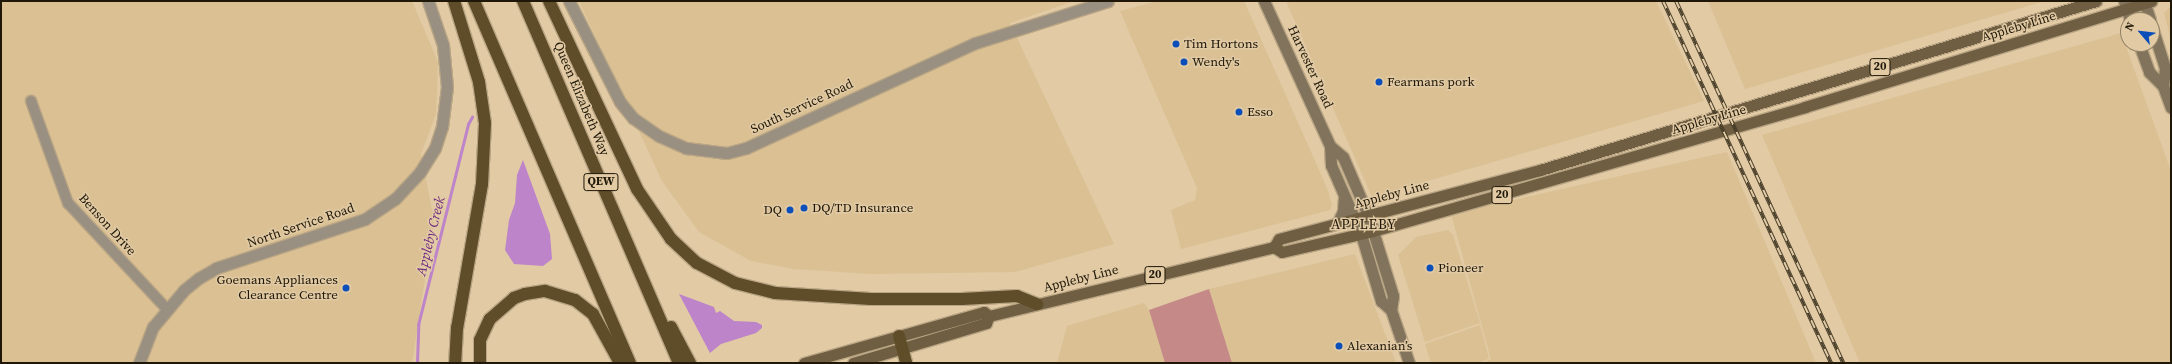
<!DOCTYPE html>
<meta charset="utf-8">
<style>
body{margin:0}
#map{position:relative;width:2172px;height:364px;overflow:hidden;background:#e1caa4;font-family:"Source Serif 4",serif}
div>[style]{position:absolute}
.built>*{inset:0;background:#dac093}
.green>*{inset:0;background:#c58988}
.water>*{inset:0;background:#bd84c9}
.stream>*{height:2.5px;margin:-1.25px;padding:0 1.25px;transform-origin:1.25px;border-radius:1.25px;background:#bd84c9}
.roads{filter:drop-shadow(1px 0 #baa685) drop-shadow(-1px 0 #baa685) drop-shadow(0 1px #baa685) drop-shadow(0 -1px #baa685)}
.minor>*{height:10px;margin:-5px;padding:0 5px;transform-origin:5px;border-radius:5px;background:#9a9081}
.tertiary>*{height:11px;margin:-5.5px;padding:0 5.5px;transform-origin:5.5px;border-radius:5.5px;background:#9a9081}
.secondary>*{height:11px;margin:-5.5px;padding:0 5.5px;transform-origin:5.5px;border-radius:5.5px;background:#81735c}
.primary>*{height:11px;margin:-5.5px;padding:0 5.5px;transform-origin:5.5px;border-radius:5.5px;background:#6f5e41}
.motorway>*{height:12px;margin:-6px;padding:0 6px;transform-origin:6px;border-radius:6px;background:#5f4c29}
.rail>*{height:4px;margin-top:-2px;transform-origin:0;background:repeating-linear-gradient(90deg,#e1caa4 0 8px,#4a3f2a 0 16px);box-sizing:border-box;border-block:1px solid #4a3f2a}
.dots>*{width:11px;height:11px;translate:-50% -50%;box-sizing:border-box;border:2px solid #e1caa4;border-radius:50%}
span{translate:-50% -50%;white-space:nowrap;text-align:center;line-height:1.15;-webkit-text-stroke:3px #e1caa4;paint-order:stroke}
.shield-label span{padding:1px 3px;background:#e1caa4;border:1px solid;border-radius:3px;-webkit-text-stroke-width:0}
.shield-label{font-size:12px;color:#1f1708;font-weight:700}
.street-label{font-size:13px;color:#1f1708}
.poi-label{font-size:13px;color:#1f1708}
.left{translate:0 -50%;text-align:left}
.right{translate:-100% -50%;text-align:right}
.neighbourhood-label{font-size:14px;color:#1f1708;letter-spacing:1px}
.water-label{font-size:14px;color:#702b7f;font-style:italic}
.frame{position:absolute;inset:0;border:2px solid #1f1708;pointer-events:none}
.north{position:absolute;left:2120px;top:12px;width:40px;height:40px;box-sizing:border-box;background:#e1caa4;border:1px solid #938266;border-radius:50%;rotate:298deg;font-size:11px;font-weight:700;line-height:16px;text-align:center;color:#1f1708}
.north::after{content:'';display:block;margin:auto;width:14px;height:18px;background:#0c4fb9;clip-path:polygon(50% 0,100% 100%,50% 72%,0 100%)}
</style>
<div id="map">
<div class="built">
<i style="clip-path:polygon(1px 1px,412px 1px,438px 62px,436px 114px,421px 154px,434px 220px,412px 363px,1px 363px)"></i>
<i style="clip-path:polygon(579px 1px,1074px 1px,1010px 23px,1114px 244px,1015px 272px,871px 274px,794px 269px,751px 261px,699px 232px,662px 181px)"></i>
<i style="clip-path:polygon(1158px 1px,1244px 1px,1327px 188px,1332px 205px,1330px 210px,1181px 249px,1171px 210px,1195px 200px,1197px 188px,1120px 11px)"></i>
<i style="clip-path:polygon(1286px 1px,1656px 1px,1704px 101px,1372px 197px)"></i>
<i style="clip-path:polygon(1708px 1px,2045px 1px,1745px 89px)"></i>
<i style="clip-path:polygon(2171px 6px,2171px 40px,2164px 13px)"></i>
<i style="clip-path:polygon(2121px 33px,2171px 171px,2171px 363px,1860px 363px,1762px 135px)"></i>
<i style="clip-path:polygon(1727px 152px,1816px 363px,1484px 363px,1491px 359px,1451px 214px)"></i>
<i style="clip-path:polygon(1448px 230px,1453px 235px,1480px 323px,1425px 342px,1398px 255px,1416px 237px)"></i>
<i style="clip-path:polygon(1355px 254px,1396px 363px,1232px 363px,1209px 289px)"></i>
<i style="clip-path:polygon(1144px 303px,1149px 310px,1165px 363px,1057px 363px,1067px 326px)"></i>
<i style="clip-path:polygon(1480px 325px,1489px 358px,1480px 363px,1431px 363px,1425px 344px)"></i>
</div>
<div class="green">
<i style="clip-path:polygon(1209px 289px,1232px 363px,1165px 363px,1149px 310px)"></i>
</div>
<div class="water">
<i style="clip-path:polygon(523px 160px,550px 234px,552px 259px,543px 266px,514px 264px,505px 250px,509px 220px,515px 203px,517px 175px)"></i>
<i style="clip-path:polygon(679px 294px,714px 307px,716px 313px,720px 311px,734px 321px,756px 322px,762px 325px,762px 328px,756px 333px,721px 344px,710px 353px)"></i>
</div>
<div class="stream">
<i style="left:417px;top:363px;width:38px;rotate:-88deg"></i>
<i style="left:418px;top:325px;width:207px;rotate:-76deg"></i>
<i style="left:468px;top:124px;width:8px;rotate:-60deg"></i>
</div>
<div class="roads">
<div class="minor">
<i style="left:31px;top:101px;width:109px;rotate:70.1deg"></i>
<i style="left:68px;top:203px;width:145px;rotate:47deg"></i>
</div>
<div class="tertiary">
<i style="left:569px;top:1px;width:113px;rotate:63.2deg"></i>
<i style="left:620px;top:102px;width:21px;rotate:51deg"></i>
<i style="left:633px;top:118px;width:32px;rotate:35deg"></i>
<i style="left:659px;top:136px;width:30px;rotate:24deg"></i>
<i style="left:686px;top:148px;width:41px;rotate:7deg"></i>
<i style="left:727px;top:153px;width:20px;rotate:-15deg"></i>
<i style="left:746px;top:148px;width:252px;rotate:-24.6deg"></i>
<i style="left:975px;top:43px;width:139px;rotate:-17.5deg"></i>
<i style="left:139px;top:363px;width:39px;rotate:-69deg"></i>
<i style="left:153px;top:327px;width:48px;rotate:-50deg"></i>
<i style="left:184px;top:290px;width:19px;rotate:-39deg"></i>
<i style="left:199px;top:278px;width:20px;rotate:-30deg"></i>
<i style="left:216px;top:268px;width:157px;rotate:-18.2deg"></i>
<i style="left:365px;top:219px;width:36px;rotate:-34deg"></i>
<i style="left:395px;top:199px;width:37px;rotate:-47deg"></i>
<i style="left:420px;top:172px;width:28px;rotate:-58deg"></i>
<i style="left:435px;top:148px;width:22px;rotate:-72deg"></i>
<i style="left:442px;top:127px;width:40px;rotate:-82.9deg"></i>
<i style="left:447px;top:87px;width:42px;rotate:-95.4deg"></i>
<i style="left:443px;top:45px;width:46px;rotate:-108.8deg"></i>
</div>
<div class="secondary">
<i style="left:1264px;top:1px;width:159px;rotate:65.5deg"></i>
<i style="left:1330px;top:146px;width:19px;rotate:87deg"></i>
<i style="left:1331px;top:165px;width:75px;rotate:66.5deg"></i>
<i style="left:1361px;top:234px;width:70px;rotate:73.4deg"></i>
<i style="left:1381px;top:301px;width:13px;rotate:42deg"></i>
<i style="left:2124px;top:1px;width:20px;rotate:72deg"></i>
<i style="left:2144px;top:1px;width:20px;rotate:72deg"></i>
<i style="left:2152px;top:27px;width:43px;rotate:72.4deg"></i>
<i style="left:2165px;top:68px;width:18px;rotate:96deg"></i>
<i style="left:2139px;top:44px;width:30px;rotate:70deg"></i>
<i style="left:2149px;top:72px;width:20px;rotate:45deg"></i>
<i style="left:2163px;top:86px;width:23px;rotate:70deg"></i>
<i style="left:1330px;top:146px;width:17px;rotate:40deg"></i>
<i style="left:1343px;top:157px;width:63px;rotate:66.7deg"></i>
<i style="left:1368px;top:215px;width:85px;rotate:72.8deg"></i>
<i style="left:1393px;top:296px;width:14px;rotate:98deg"></i>
<i style="left:1391px;top:310px;width:56px;rotate:71.2deg"></i>
<i style="left:1337px;top:224px;width:14px;rotate:-65deg"></i>
<i style="left:1343px;top:211px;width:15px;rotate:-86deg"></i>
</div>
<div class="primary">
<i style="left:1274px;top:247px;width:9px;rotate:32deg"></i>
<i style="left:1282px;top:252px;width:93px;rotate:-13deg"></i>
<i style="left:1373px;top:231px;width:449px;rotate:-16deg"></i>
<i style="left:1805px;top:107px;width:362px;rotate:-17deg"></i>
<i style="left:989px;top:316px;width:293px;rotate:-13.6deg"></i>
<i style="left:1274px;top:247px;width:9px;rotate:-58deg"></i>
<i style="left:1279px;top:239px;width:270px;rotate:-14.8deg"></i>
<i style="left:1540px;top:170px;width:581px;rotate:-16.91deg"></i>
<i style="left:804px;top:363px;width:187px;rotate:-15.8deg"></i>
<i style="left:984px;top:312px;width:6px;rotate:39deg"></i>
<i style="left:853px;top:363px;width:139px;rotate:-16.7deg"></i>
<i style="left:986px;top:323px;width:8px;rotate:-67deg"></i>
</div>
<div class="motorway">
<i style="left:454px;top:1px;width:85px;rotate:72.8deg"></i>
<i style="left:479px;top:82px;width:41px;rotate:81.7deg"></i>
<i style="left:485px;top:123px;width:61px;rotate:92.8deg"></i>
<i style="left:482px;top:184px;width:146px;rotate:99.8deg"></i>
<i style="left:457px;top:328px;width:35px;rotate:93deg"></i>
<i style="left:474px;top:1px;width:394px;rotate:66.7deg"></i>
<i style="left:523px;top:1px;width:394px;rotate:66.7deg"></i>
<i style="left:549px;top:1px;width:208px;rotate:64.9deg"></i>
<i style="left:637px;top:189px;width:60px;rotate:55.8deg"></i>
<i style="left:671px;top:239px;width:35px;rotate:43deg"></i>
<i style="left:697px;top:263px;width:43px;rotate:27.8deg"></i>
<i style="left:735px;top:283px;width:41px;rotate:14deg"></i>
<i style="left:775px;top:293px;width:96px;rotate:3.6deg"></i>
<i style="left:871px;top:299px;width:91px"></i>
<i style="left:962px;top:299px;width:55px;rotate:-3.1deg"></i>
<i style="left:1017px;top:296px;width:22px;rotate:22deg"></i>
<i style="left:671px;top:327px;width:41px;rotate:62.2deg"></i>
<i style="left:899px;top:336px;width:28px;rotate:75deg"></i>
<i style="left:480px;top:363px;width:23px;rotate:-90deg"></i>
<i style="left:480px;top:340px;width:23px;rotate:-65deg"></i>
<i style="left:490px;top:319px;width:32px;rotate:-41deg"></i>
<i style="left:514px;top:298px;width:12px;rotate:-20deg"></i>
<i style="left:525px;top:294px;width:20px;rotate:-9deg"></i>
<i style="left:545px;top:291px;width:31px;rotate:17deg"></i>
<i style="left:575px;top:300px;width:23px;rotate:38deg"></i>
<i style="left:593px;top:314px;width:56px;rotate:61.1deg"></i>
</div>
</div>
<div class="rail">
<i style="left:1663px;top:1px;width:399px;rotate:65.1deg"></i>
<i style="left:1676px;top:1px;width:399px;rotate:65.2deg"></i>
</div>
<div class="dots">
<i style="left:1176px;top:44px;background:#0c4fb9"></i>
<i style="left:1184px;top:62px;background:#0c4fb9"></i>
<i style="left:1379px;top:82px;background:#0c4fb9"></i>
<i style="left:1239px;top:112px;background:#0c4fb9"></i>
<i style="left:804px;top:208px;background:#0c4fb9"></i>
<i style="left:790px;top:210px;background:#0c4fb9"></i>
<i style="left:1430px;top:268px;background:#0c4fb9"></i>
<i style="left:346px;top:288px;background:#0c4fb9"></i>
<i style="left:1339px;top:346px;background:#0c4fb9"></i>
</div>
<div class="shield-label">
<span style="left:1880px;top:67px">20</span>
<span style="left:601px;top:182px">QEW</span>
<span style="left:1502px;top:195px">20</span>
<span style="left:1155px;top:275px">20</span>
</div>
<div class="street-label">
<span style="left:2019px;top:27px;rotate:-17deg">Appleby Line</span>
<span style="left:1310px;top:67px;rotate:65deg">Harvester Road</span>
<span style="left:581px;top:99px;rotate:67deg">Queen Elizabeth Way</span>
<span style="left:802px;top:107px;rotate:-25deg">South Service Road</span>
<span style="left:1709px;top:120px;rotate:-16deg">Appleby Line</span>
<span style="left:1392px;top:195px;rotate:-15deg">Appleby Line</span>
<span style="left:107px;top:225px;rotate:48deg">Benson Drive</span>
<span style="left:301px;top:226px;rotate:-19deg">North Service Road</span>
<span style="left:1081px;top:279px;rotate:-14deg">Appleby Line</span>
</div>
<div class="poi-label">
<span class="left" style="left:1184px;top:44px">Tim Hortons</span>
<span class="left" style="left:1192px;top:62px">Wendy's</span>
<span class="left" style="left:1387px;top:82px">Fearmans pork</span>
<span class="left" style="left:1247px;top:112px">Esso</span>
<span class="left" style="left:812px;top:208px">DQ/TD Insurance</span>
<span class="right" style="left:782px;top:210px">DQ</span>
<span class="left" style="left:1438px;top:268px">Pioneer</span>
<span class="right" style="left:338px;top:288px">Goemans Appliances<br>Clearance Centre</span>
<span class="left" style="left:1347px;top:346px">Alexanian’s</span>
</div>
<div class="neighbourhood-label">
<span style="left:1364px;top:224px">APPLEBY</span>
</div>
<div class="water-label">
<span style="left:430px;top:236px;rotate:-76deg">Appleby Creek</span>
</div>
<div class="frame"></div>
<div class="north">N</div>
</div>
